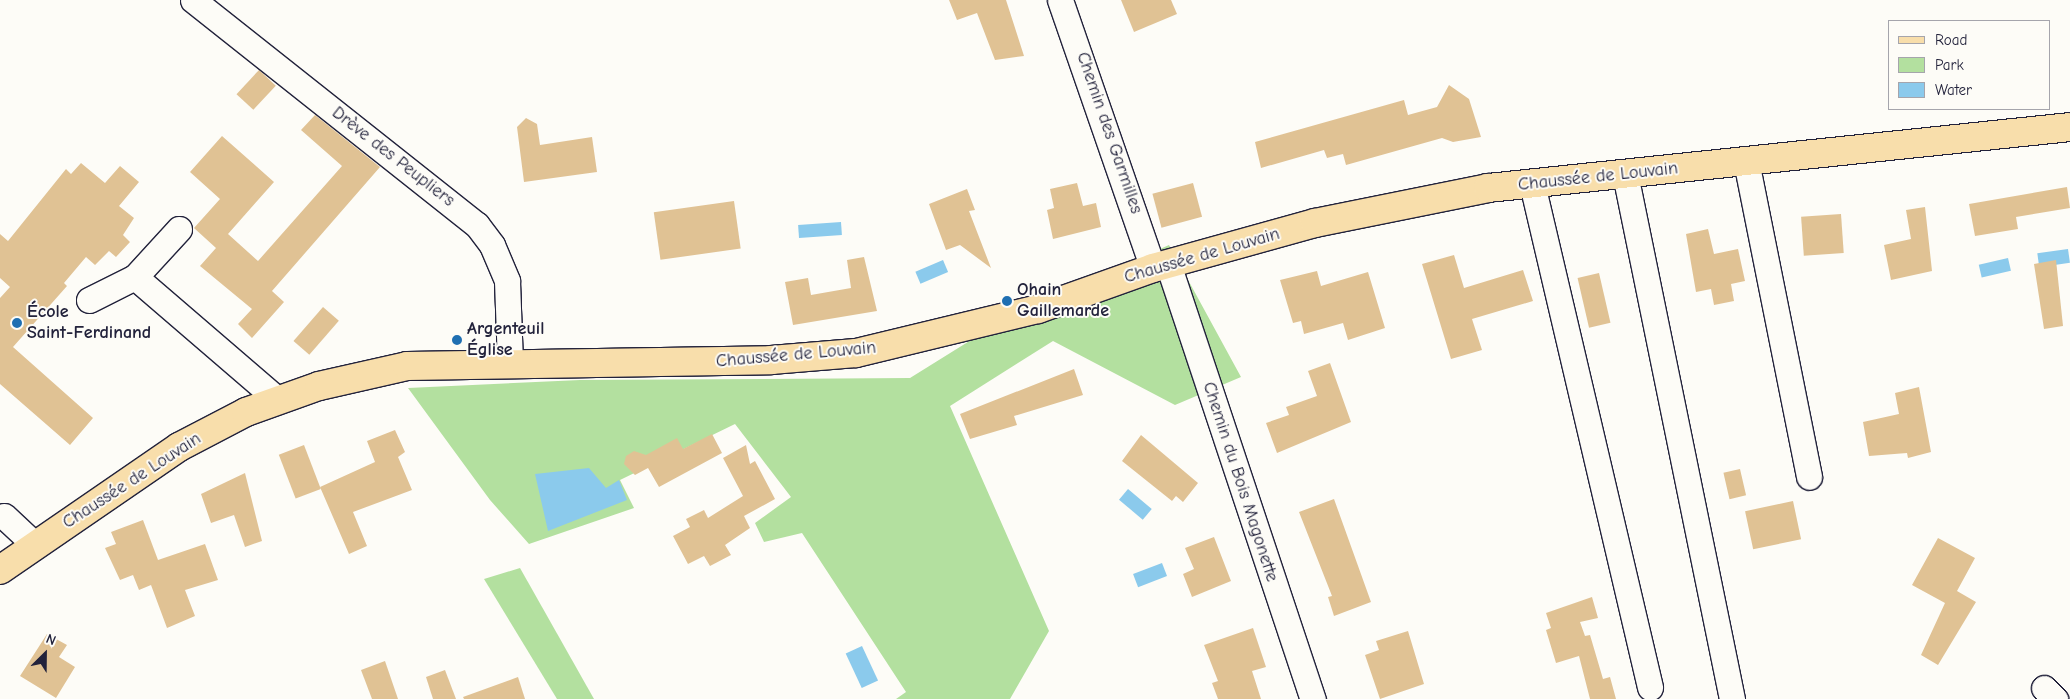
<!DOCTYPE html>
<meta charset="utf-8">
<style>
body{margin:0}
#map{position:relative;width:2070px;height:699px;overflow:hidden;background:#fdfcf7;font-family:"Comic Neue",sans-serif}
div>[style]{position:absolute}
.green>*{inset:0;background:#b3e09f}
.water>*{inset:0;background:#8bcaec;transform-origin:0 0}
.building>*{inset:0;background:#e0c294;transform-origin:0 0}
.roads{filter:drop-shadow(1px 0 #22223b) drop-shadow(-1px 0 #22223b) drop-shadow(0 1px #22223b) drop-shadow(0 -1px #22223b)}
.minor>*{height:25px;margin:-12.5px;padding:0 12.5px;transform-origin:12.5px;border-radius:12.5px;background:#fdfcf7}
.major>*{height:28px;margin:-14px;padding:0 14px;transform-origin:14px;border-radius:14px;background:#f8deab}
.dots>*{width:14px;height:14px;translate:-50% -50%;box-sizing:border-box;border:2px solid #fdfcf7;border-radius:50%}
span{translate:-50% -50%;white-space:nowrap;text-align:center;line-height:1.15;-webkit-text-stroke:4px #fdfcf7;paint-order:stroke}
.street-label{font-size:18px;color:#22223b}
.poi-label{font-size:18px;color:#22223b;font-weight:700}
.left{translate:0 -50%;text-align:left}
.legend{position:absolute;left:1888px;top:20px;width:162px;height:90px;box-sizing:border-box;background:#fdfcf7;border:1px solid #a5a5ac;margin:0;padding:6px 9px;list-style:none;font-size:15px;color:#22223b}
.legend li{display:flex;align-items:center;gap:10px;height:25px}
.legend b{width:25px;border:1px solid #a5a5ac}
.north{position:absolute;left:20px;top:629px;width:50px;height:50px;-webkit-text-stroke:4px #fdfcf7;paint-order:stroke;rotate:23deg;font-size:14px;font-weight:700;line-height:20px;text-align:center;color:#22223b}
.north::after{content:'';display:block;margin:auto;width:18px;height:22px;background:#22223b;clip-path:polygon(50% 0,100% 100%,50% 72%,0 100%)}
</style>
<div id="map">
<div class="green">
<i style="clip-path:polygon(1169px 245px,1241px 377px,1175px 405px,1053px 341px,950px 406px,1049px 631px,1010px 699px,896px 699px,906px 692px,802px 533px,764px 542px,755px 523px,791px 497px,735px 424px,620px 480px,634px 508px,529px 544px,490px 500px,408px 388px,580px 380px,910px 378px,1008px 317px)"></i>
<i style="clip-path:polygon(520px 568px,594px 699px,557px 699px,484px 579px)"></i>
</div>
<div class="water">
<i style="left:841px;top:222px;width:13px;height:43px;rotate:86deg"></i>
<i style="left:2068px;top:249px;width:14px;height:31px;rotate:82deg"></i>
<i style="left:2008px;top:258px;width:13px;height:30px;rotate:77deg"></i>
<i style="left:943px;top:260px;width:13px;height:30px;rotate:67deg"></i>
<i style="clip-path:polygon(589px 468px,606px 488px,619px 480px,627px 500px,548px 531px,535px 474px)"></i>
<i style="left:1128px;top:489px;width:31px;height:14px;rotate:40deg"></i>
<i style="left:1162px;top:563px;width:14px;height:31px;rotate:69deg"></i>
<i style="left:862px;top:646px;width:38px;height:18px;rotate:65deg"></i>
</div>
<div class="building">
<i style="clip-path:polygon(949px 0,1006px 0,1024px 56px,995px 60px,977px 13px,957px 20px)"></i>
<i style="clip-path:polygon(1121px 0,1171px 0,1177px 14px,1134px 32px)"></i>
<i style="left:259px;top:70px;width:23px;height:33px;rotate:43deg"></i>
<i style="clip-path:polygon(1449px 85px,1469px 99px,1481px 137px,1453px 142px,1442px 138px,1346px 165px,1343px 154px,1327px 158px,1324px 150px,1261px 168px,1255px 142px,1404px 100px,1408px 115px,1437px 107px)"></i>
<i style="clip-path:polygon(315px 115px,380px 167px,272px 291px,284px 302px,252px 338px,238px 324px,252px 309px,200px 266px,216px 248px,194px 228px,220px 199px,190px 172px,222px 136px,274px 182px,228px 234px,258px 261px,342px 166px,301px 130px)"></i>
<i style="clip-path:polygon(526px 118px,537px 124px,540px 145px,592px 137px,597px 172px,524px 182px,517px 127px)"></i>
<i style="clip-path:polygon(81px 163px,105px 183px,120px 166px,139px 182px,119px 206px,134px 218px,123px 235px,130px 242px,116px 257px,109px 251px,95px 265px,86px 257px,64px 283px,67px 286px,13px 347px,93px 418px,70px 445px,0 384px,0 298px,10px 287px,0 278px,0 234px,8px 241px,66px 169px,71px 174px)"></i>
<i style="clip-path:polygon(1077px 183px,1083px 206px,1096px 203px,1101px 227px,1053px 239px,1047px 210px,1054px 208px,1050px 189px)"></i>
<i style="left:1193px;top:183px;width:35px;height:42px;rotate:75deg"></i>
<i style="clip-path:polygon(2067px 187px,2070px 208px,2016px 217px,2018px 229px,1975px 236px,1969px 204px)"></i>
<i style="clip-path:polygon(967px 189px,975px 210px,969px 211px,991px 268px,960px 245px,946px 250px,929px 204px)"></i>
<i style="left:734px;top:201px;width:48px;height:81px;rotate:82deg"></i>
<i style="clip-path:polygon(1925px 207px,1932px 271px,1891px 280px,1884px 245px,1911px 239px,1906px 210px)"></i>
<i style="left:1841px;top:214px;width:39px;height:40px;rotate:86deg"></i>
<i style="clip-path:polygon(1708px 229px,1714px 254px,1738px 249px,1745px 281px,1731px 284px,1734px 301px,1714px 305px,1711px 289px,1696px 292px,1686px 234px)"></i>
<i style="clip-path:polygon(1454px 255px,1464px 288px,1523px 270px,1533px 301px,1472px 319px,1482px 350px,1451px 359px,1422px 264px)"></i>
<i style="clip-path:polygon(864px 257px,877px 311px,793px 325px,785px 282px,808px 278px,811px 295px,851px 288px,847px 260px)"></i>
<i style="clip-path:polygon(2056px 260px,2063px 326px,2044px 329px,2034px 264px)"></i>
<i style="clip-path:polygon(1317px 271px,1321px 286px,1368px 272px,1385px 328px,1348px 340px,1343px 323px,1304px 334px,1301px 321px,1293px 323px,1280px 280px)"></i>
<i style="left:1599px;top:273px;width:51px;height:22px;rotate:77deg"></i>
<i style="left:323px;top:307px;width:21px;height:45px;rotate:41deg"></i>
<i style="clip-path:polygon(1330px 363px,1351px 422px,1277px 453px,1266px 423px,1289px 415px,1286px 407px,1317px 396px,1308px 371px)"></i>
<i style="clip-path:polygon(1074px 369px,1083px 395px,1014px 416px,1017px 425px,970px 439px,960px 414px)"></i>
<i style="clip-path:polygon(1919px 387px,1931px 452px,1908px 458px,1907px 453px,1869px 456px,1863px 422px,1899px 414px,1895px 393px)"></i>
<i style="clip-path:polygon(395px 430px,405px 452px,398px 457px,412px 490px,353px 512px,367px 546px,349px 554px,320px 487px,375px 462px,367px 441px)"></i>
<i style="clip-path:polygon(712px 434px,722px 453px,659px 487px,648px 468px,635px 475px,624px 464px,626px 456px,634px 451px,646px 455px,677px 438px,683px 449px)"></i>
<i style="clip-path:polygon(1141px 435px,1198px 483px,1183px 502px,1176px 496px,1172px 501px,1122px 461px)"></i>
<i style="left:304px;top:445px;width:47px;height:27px;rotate:69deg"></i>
<i style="clip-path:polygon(746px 445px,750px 464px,755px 461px,775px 499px,744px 516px,750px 528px,725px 545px,731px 555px,710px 566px,704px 556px,688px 564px,673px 536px,690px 527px,686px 519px,704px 510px,708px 518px,743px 496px,723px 458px)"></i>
<i style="left:1740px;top:469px;width:27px;height:17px;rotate:77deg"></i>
<i style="clip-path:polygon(245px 473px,262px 541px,245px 547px,234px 515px,211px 523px,201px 494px)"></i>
<i style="clip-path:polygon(1334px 499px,1371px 602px,1334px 616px,1328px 597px,1332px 596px,1299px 512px)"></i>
<i style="left:1793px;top:501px;width:39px;height:49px;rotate:78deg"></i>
<i style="clip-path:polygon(143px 520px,158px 560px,205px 544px,218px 580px,185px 590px,195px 616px,167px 628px,151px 585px,139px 590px,133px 575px,120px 580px,105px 548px,116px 544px,111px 532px)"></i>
<i style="clip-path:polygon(1214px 537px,1231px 581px,1192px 597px,1183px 574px,1194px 569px,1185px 548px)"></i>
<i style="clip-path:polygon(1938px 538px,1975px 558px,1957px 591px,1976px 602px,1938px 665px,1921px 655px,1945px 603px,1912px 585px)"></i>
<i style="clip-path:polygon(1592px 597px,1598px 618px,1580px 622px,1585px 636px,1590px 635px,1603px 679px,1610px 677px,1616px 699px,1590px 699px,1579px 656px,1556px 663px,1546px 630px,1551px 628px,1546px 613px)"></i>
<i style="clip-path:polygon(1253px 628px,1266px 667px,1252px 671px,1261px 699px,1218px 699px,1212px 683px,1218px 681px,1204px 645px)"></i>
<i style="clip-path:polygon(1408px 631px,1424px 684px,1380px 699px,1365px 655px,1379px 650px,1376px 641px)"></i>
<i style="clip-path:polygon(47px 634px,67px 645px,59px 657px,75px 667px,56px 698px,20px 676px)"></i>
<i style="clip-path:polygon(385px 661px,398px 699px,372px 699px,361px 670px)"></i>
<i style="clip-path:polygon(445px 670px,456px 699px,433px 699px,426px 677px)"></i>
<i style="clip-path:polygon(518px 677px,525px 699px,464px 699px,463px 697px)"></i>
</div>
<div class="roads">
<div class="minor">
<i style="left:193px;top:0;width:362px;rotate:38.4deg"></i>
<i style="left:477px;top:225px;width:25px;rotate:53deg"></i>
<i style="left:492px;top:245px;width:39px;rotate:67deg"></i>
<i style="left:507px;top:281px;width:83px;rotate:87.9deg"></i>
<i style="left:1060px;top:0;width:284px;rotate:70.9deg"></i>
<i style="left:1746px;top:161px;width:322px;rotate:78.7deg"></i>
<i style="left:1625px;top:174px;width:536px;rotate:78.48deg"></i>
<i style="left:1532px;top:184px;width:517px;rotate:76.8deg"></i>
<i style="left:179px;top:229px;width:65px;rotate:132.5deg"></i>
<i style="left:135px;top:277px;width:189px;rotate:40.7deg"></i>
<i style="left:1168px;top:264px;width:459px;rotate:71.6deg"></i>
<i style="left:89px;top:300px;width:51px;rotate:-26.6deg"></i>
<i style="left:4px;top:516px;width:42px;rotate:43.1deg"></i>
<i style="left:2044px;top:688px;width:16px;rotate:45deg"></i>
</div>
<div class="major">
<i style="left:0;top:570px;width:217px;rotate:-34.5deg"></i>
<i style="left:179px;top:447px;width:76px;rotate:-27.6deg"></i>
<i style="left:246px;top:412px;width:77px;rotate:-19.6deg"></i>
<i style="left:319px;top:386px;width:90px;rotate:-12.8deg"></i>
<i style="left:407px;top:366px;width:364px;rotate:-0.9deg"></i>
<i style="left:771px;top:360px;width:85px;rotate:-4.7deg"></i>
<i style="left:856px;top:353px;width:187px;rotate:-13.6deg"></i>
<i style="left:1038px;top:309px;width:122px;rotate:-19.6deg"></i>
<i style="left:1153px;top:268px;width:168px;rotate:-15.5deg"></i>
<i style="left:1315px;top:223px;width:177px;rotate:-11.4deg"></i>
<i style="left:1488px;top:188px;width:585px;rotate:-5.98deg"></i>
</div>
</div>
<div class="dots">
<i style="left:1007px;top:301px;background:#1f6fb2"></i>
<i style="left:17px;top:323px;background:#1f6fb2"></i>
<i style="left:457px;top:340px;background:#1f6fb2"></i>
</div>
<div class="street-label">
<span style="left:1109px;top:133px;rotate:71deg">Chemin des Garmilles</span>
<span style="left:393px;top:157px;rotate:38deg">Drève des Peupliers</span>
<span style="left:1598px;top:177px;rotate:-6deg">Chaussée de Louvain</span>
<span style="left:1202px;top:256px;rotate:-16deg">Chaussée de Louvain</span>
<span style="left:796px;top:355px;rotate:-5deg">Chaussée de Louvain</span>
<span style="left:132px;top:481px;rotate:-33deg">Chaussée de Louvain</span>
<span style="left:1240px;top:482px;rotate:72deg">Chemin du Bois Magonette</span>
</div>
<div class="poi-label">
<span class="left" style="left:1017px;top:301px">Ohain<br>Gaillemarde</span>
<span class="left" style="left:27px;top:323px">École<br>Saint-Ferdinand</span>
<span class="left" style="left:467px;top:340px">Argenteuil<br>Église</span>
</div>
<ul class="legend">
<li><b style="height:6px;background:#f8deab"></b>Road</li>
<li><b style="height:14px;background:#b3e09f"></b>Park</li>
<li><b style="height:14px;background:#8bcaec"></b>Water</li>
</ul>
<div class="north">N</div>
</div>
